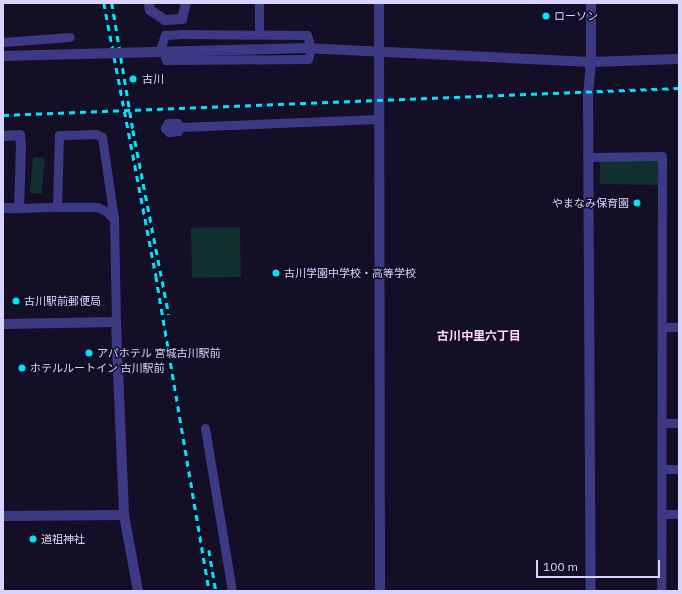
<!DOCTYPE html>
<meta charset="utf-8">
<style>
body{margin:0}
#map{position:relative;width:682px;height:594px;overflow:hidden;background:#130f26;font-family:"IBM Plex Sans","Noto Sans JP",sans-serif}
div>[style]{position:absolute}
.green>*{inset:0;background:#12302f;transform-origin:0 0}
.minor>*{height:9px;margin:-4.5px;padding:0 4.5px;transform-origin:4.5px;border-radius:4.5px;background:#3d3a85}
.tertiary>*{height:10px;margin:-5px;padding:0 5px;transform-origin:5px;border-radius:5px;background:#3d3a85}
.rail>*{height:2.5px;margin-top:-1.25px;transform-origin:0;background:repeating-linear-gradient(90deg,#00e5ff 0 6px,transparent 0 11px)}
.tertiary-bridge>*{height:10px;margin:-5px;padding:0 5px;transform-origin:5px;border-radius:5px;background:#3d3a85}
.dots>*{width:11px;height:11px;translate:-50% -50%;box-sizing:border-box;border:2px solid #130f26;border-radius:50%}
span{translate:-50% -50%;white-space:nowrap;text-align:center;line-height:1.15;-webkit-text-stroke:3px #130f26;paint-order:stroke}
.poi-label{font-size:11px;color:#d9d4ff}
.left{translate:0 -50%;text-align:left}
.right{translate:-100% -50%;text-align:right}
.neighbourhood-label{font-size:12px;color:#ffd6f0;font-weight:700}
.frame{position:absolute;inset:0;border:4px solid #d9d4ff;pointer-events:none}
.scale{position:absolute;left:536px;top:560px;width:124px;height:18px;box-sizing:border-box;border:2px solid #d9d4ff;border-top:0;padding-left:5px;font-size:12px;line-height:14px;white-space:nowrap;color:#d9d4ff;-webkit-text-stroke:3px #130f26;paint-order:stroke}
</style>
<div id="map">
<div class="green">
<i style="left:33px;top:157px;width:12px;height:36px;rotate:5deg"></i>
<i style="left:600px;top:160px;width:59px;height:24px;rotate:1deg"></i>
<i style="left:240px;top:227px;width:50px;height:49px;rotate:89deg"></i>
</div>
<div class="minor">
<i style="left:182px;top:34px;width:125px;rotate:0.5deg"></i>
<i style="left:307px;top:35px;width:14px;rotate:73deg"></i>
<i style="left:311px;top:48px;width:11px;rotate:105deg"></i>
<i style="left:308px;top:59px;width:142px;rotate:179.6deg"></i>
<i style="left:166px;top:60px;width:14px;rotate:-111deg"></i>
<i style="left:161px;top:47px;width:13px;rotate:-72deg"></i>
<i style="left:165px;top:35px;width:17px;rotate:-3deg"></i>
<i style="left:259px;top:34px;width:31px;rotate:-90deg"></i>
<i style="left:3px;top:42px;width:67px;rotate:-4.3deg"></i>
<i style="left:181px;top:127px;width:6px;rotate:-135deg"></i>
<i style="left:177px;top:123px;width:9px;rotate:180deg"></i>
<i style="left:168px;top:123px;width:6px;rotate:121deg"></i>
<i style="left:165px;top:128px;width:6px;rotate:45deg"></i>
<i style="left:169px;top:132px;width:9px;rotate:-6deg"></i>
<i style="left:178px;top:131px;width:5px;rotate:-53deg"></i>
<i style="left:181px;top:127px;width:197px;rotate:-2.3deg"></i>
<i style="left:588px;top:157px;width:74px;rotate:-0.8deg"></i>
<i style="left:662px;top:156px;width:435px;rotate:90.1deg"></i>
<i style="left:19px;top:208px;width:38px;rotate:-2deg"></i>
<i style="left:114px;top:219px;width:83px;rotate:-98.3deg"></i>
<i style="left:102px;top:137px;width:7px;rotate:-153deg"></i>
<i style="left:96px;top:134px;width:37px;rotate:178deg"></i>
<i style="left:59px;top:135px;width:72px;rotate:91.6deg"></i>
<i style="left:57px;top:207px;width:40px"></i>
<i style="left:97px;top:207px;width:10px;rotate:24deg"></i>
<i style="left:106px;top:211px;width:11px;rotate:45deg"></i>
<i style="left:114px;top:219px;width:103px;rotate:88.9deg"></i>
<i style="left:662px;top:327px;width:17px"></i>
<i style="left:662px;top:423px;width:17px"></i>
<i style="left:205px;top:428px;width:165px;rotate:80.6deg"></i>
<i style="left:662px;top:469px;width:17px"></i>
<i style="left:661px;top:514px;width:18px"></i>
</div>
<div class="tertiary">
<i style="left:149px;top:3px;width:7px;rotate:82deg"></i>
<i style="left:150px;top:10px;width:18px;rotate:34deg"></i>
<i style="left:165px;top:20px;width:17px;rotate:-3deg"></i>
<i style="left:182px;top:19px;width:16px;rotate:-76deg"></i>
<i style="left:379px;top:3px;width:588px;rotate:89.9deg"></i>
<i style="left:591px;top:3px;width:59px;rotate:90deg"></i>
<i style="left:591px;top:62px;width:33px;rotate:95deg"></i>
<i style="left:588px;top:95px;width:496px;rotate:89.7deg"></i>
<i style="left:304px;top:48px;width:287px;rotate:2.8deg"></i>
<i style="left:591px;top:62px;width:88px;rotate:-2deg"></i>
<i style="left:3px;top:136px;width:17px;rotate:-3deg"></i>
<i style="left:20px;top:135px;width:11px;rotate:85deg"></i>
<i style="left:21px;top:146px;width:62px;rotate:91.8deg"></i>
<i style="left:19px;top:208px;width:16px;rotate:180deg"></i>
<i style="left:3px;top:324px;width:113px;rotate:-1deg"></i>
<i style="left:116px;top:322px;width:193px;rotate:87.6deg"></i>
<i style="left:124px;top:515px;width:77px;rotate:79.6deg"></i>
<i style="left:3px;top:516px;width:121px;rotate:-0.5deg"></i>
</div>
<div class="rail">
<i style="left:104px;top:3px;width:278px;rotate:79.2deg"></i>
<i style="left:156px;top:276px;width:319px;rotate:80.4deg"></i>
<i style="left:112px;top:3px;width:129px;rotate:80.6deg"></i>
<i style="left:133px;top:130px;width:188px;rotate:79deg"></i>
<i style="left:3px;top:115px;width:677px;rotate:-2.29deg"></i>
<i style="left:209px;top:550px;width:42px;rotate:80.3deg"></i>
</div>
<div class="tertiary-bridge">
<i style="left:3px;top:56px;width:301px;rotate:-1.5deg"></i>
</div>
<div class="dots">
<i style="left:546px;top:16px;background:#00e5ff"></i>
<i style="left:133px;top:79px;background:#00e5ff"></i>
<i style="left:637px;top:203px;background:#00e5ff"></i>
<i style="left:276px;top:273px;background:#00e5ff"></i>
<i style="left:16px;top:301px;background:#00e5ff"></i>
<i style="left:89px;top:353px;background:#00e5ff"></i>
<i style="left:22px;top:368px;background:#00e5ff"></i>
<i style="left:33px;top:539px;background:#00e5ff"></i>
</div>
<div class="poi-label">
<span class="left" style="left:554px;top:16px">ローソン</span>
<span class="left" style="left:142px;top:79px">古川</span>
<span class="right" style="left:629px;top:203px">やまなみ保育園</span>
<span class="left" style="left:284px;top:273px">古川学園中学校・高等学校</span>
<span class="left" style="left:24px;top:301px">古川駅前郵便局</span>
<span class="left" style="left:97px;top:353px">アパホテル 宮城古川駅前</span>
<span class="left" style="left:30px;top:368px">ホテルルートイン 古川駅前</span>
<span class="left" style="left:41px;top:539px">道祖神社</span>
</div>
<div class="neighbourhood-label">
<span style="left:479px;top:336px">古川中里六丁目</span>
</div>
<div class="frame"></div>
<div class="scale">100 m</div>
</div>
